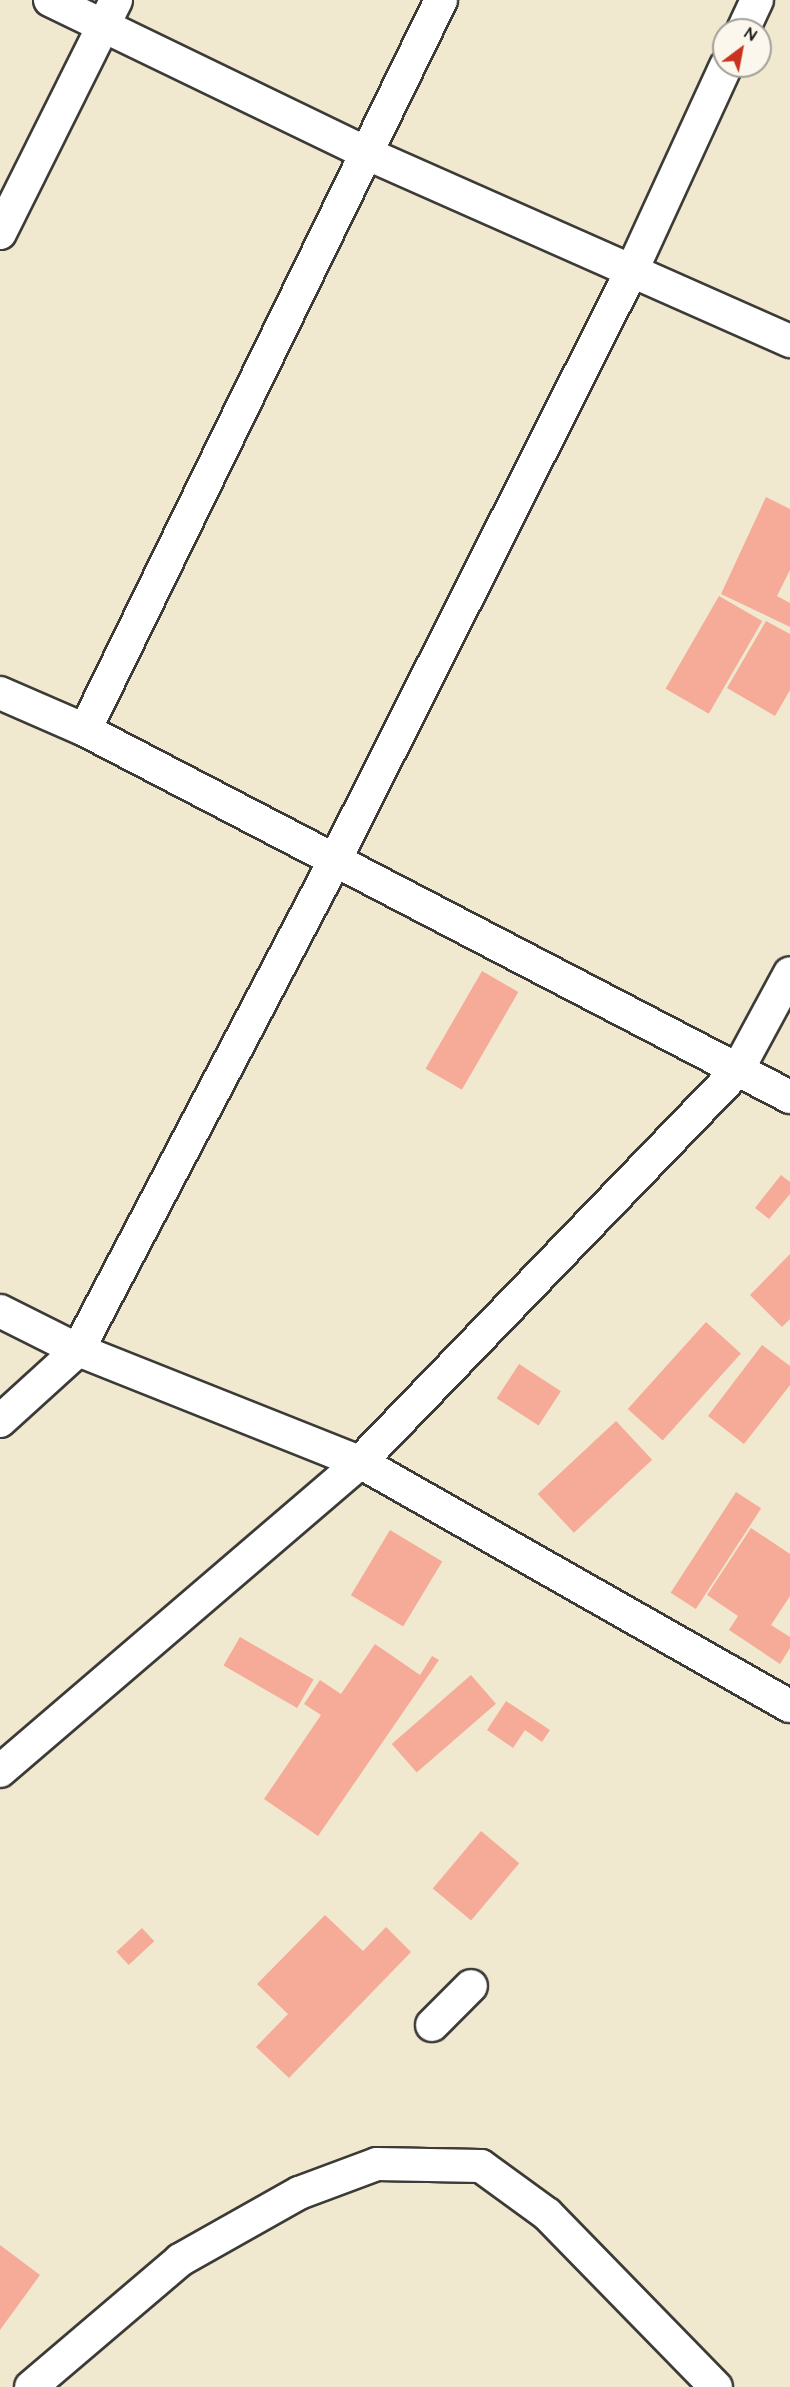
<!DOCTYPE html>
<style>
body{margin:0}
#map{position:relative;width:790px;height:2387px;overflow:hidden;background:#f1e9cf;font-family:"Architects Daughter",sans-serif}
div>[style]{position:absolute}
.building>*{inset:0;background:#f5ab97;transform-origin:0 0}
.roads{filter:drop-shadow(2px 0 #3c3b37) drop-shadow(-2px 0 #3c3b37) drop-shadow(0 2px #3c3b37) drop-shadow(0 -2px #3c3b37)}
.street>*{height:32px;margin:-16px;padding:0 16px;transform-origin:16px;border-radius:16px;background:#fff}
span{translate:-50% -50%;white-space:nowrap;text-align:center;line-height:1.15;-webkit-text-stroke:4.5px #fbf7ec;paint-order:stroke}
.north{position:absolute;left:712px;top:18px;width:60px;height:60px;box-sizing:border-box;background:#fbf7ec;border:2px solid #a29f99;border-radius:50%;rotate:32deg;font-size:16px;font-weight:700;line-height:24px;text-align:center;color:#1c1c1c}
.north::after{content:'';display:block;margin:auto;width:21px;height:27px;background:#c8321e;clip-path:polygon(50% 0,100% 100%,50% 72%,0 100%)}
</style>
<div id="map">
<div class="building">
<i style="clip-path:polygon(766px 497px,790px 509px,790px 570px,777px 596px,790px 603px,790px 627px,721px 594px)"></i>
<i style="left:719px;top:596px;width:50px;height:107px;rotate:30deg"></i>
<i style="clip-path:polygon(766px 621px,790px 634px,790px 690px,775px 716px,727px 688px)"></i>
<i style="left:482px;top:971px;width:42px;height:113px;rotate:30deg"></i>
<i style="clip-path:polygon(781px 1175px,790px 1182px,790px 1194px,769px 1219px,755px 1208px)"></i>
<i style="clip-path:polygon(790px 1254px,790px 1319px,782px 1327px,750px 1295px)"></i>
<i style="left:706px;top:1322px;width:47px;height:117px;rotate:42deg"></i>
<i style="clip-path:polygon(762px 1345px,790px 1366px,790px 1385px,744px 1444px,708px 1416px)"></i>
<i style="left:519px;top:1364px;width:50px;height:41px;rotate:33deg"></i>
<i style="left:616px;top:1421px;width:53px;height:107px;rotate:47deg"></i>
<i style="left:736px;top:1492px;width:30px;height:120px;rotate:33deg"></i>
<i style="clip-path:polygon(751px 1528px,790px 1554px,790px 1596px,771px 1625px,790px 1637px,790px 1648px,780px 1664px,729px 1630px,738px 1616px,707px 1595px)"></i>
<i style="left:390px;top:1530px;width:61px;height:76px;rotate:31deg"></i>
<i style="left:240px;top:1637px;width:85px;height:33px;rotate:30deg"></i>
<i style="clip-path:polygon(375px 1644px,420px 1675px,432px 1656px,439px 1660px,318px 1836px,264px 1799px,321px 1715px,304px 1704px,320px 1680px,341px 1694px)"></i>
<i style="left:471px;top:1675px;width:38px;height:105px;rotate:49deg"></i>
<i style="clip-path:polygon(506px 1701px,550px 1730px,542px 1742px,525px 1730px,513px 1748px,487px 1730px)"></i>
<i style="left:481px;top:1831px;width:50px;height:75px;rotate:40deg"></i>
<i style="clip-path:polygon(325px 1915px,363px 1951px,386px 1927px,411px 1952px,289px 2078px,256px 2047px,288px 2014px,257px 1984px)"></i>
<i style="left:142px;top:1928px;width:18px;height:35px;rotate:47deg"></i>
<i style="clip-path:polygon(0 2245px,40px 2275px,0 2330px)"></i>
</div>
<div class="roads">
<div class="street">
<i style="left:50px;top:0;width:353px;rotate:25.8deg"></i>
<i style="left:368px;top:154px;width:462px;rotate:23.9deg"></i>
<i style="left:743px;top:30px;width:33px;rotate:-65deg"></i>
<i style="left:0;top:233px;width:260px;rotate:-63.5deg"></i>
<i style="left:0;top:693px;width:93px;rotate:23.5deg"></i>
<i style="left:85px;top:730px;width:795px;rotate:27.5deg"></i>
<i style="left:85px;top:730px;width:812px;rotate:-64deg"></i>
<i style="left:0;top:1311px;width:87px;rotate:26.6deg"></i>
<i style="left:78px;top:1350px;width:303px;rotate:21.7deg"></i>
<i style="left:360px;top:1462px;width:494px;rotate:29.6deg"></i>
<i style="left:0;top:1421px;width:105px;rotate:-42.3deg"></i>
<i style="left:78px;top:1350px;width:551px;rotate:-62.32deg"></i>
<i style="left:334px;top:862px;width:665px;rotate:-63.28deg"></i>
<i style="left:633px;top:268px;width:222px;rotate:-65.3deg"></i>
<i style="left:0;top:1771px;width:474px;rotate:-40.6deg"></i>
<i style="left:360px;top:1462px;width:543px;rotate:-46.04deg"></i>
<i style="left:737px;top:1071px;width:111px;rotate:-61.6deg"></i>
<i style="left:432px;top:2025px;width:55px;rotate:-45deg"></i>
<i style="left:31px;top:2387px;width:196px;rotate:-40.4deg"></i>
<i style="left:180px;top:2260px;width:137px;rotate:-29.4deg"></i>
<i style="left:299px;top:2193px;width:83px;rotate:-20.4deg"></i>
<i style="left:377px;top:2164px;width:104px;rotate:1.1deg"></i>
<i style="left:481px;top:2166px;width:82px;rotate:36deg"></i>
<i style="left:547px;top:2214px;width:242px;rotate:45.7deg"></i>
</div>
</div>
<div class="north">N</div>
</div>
